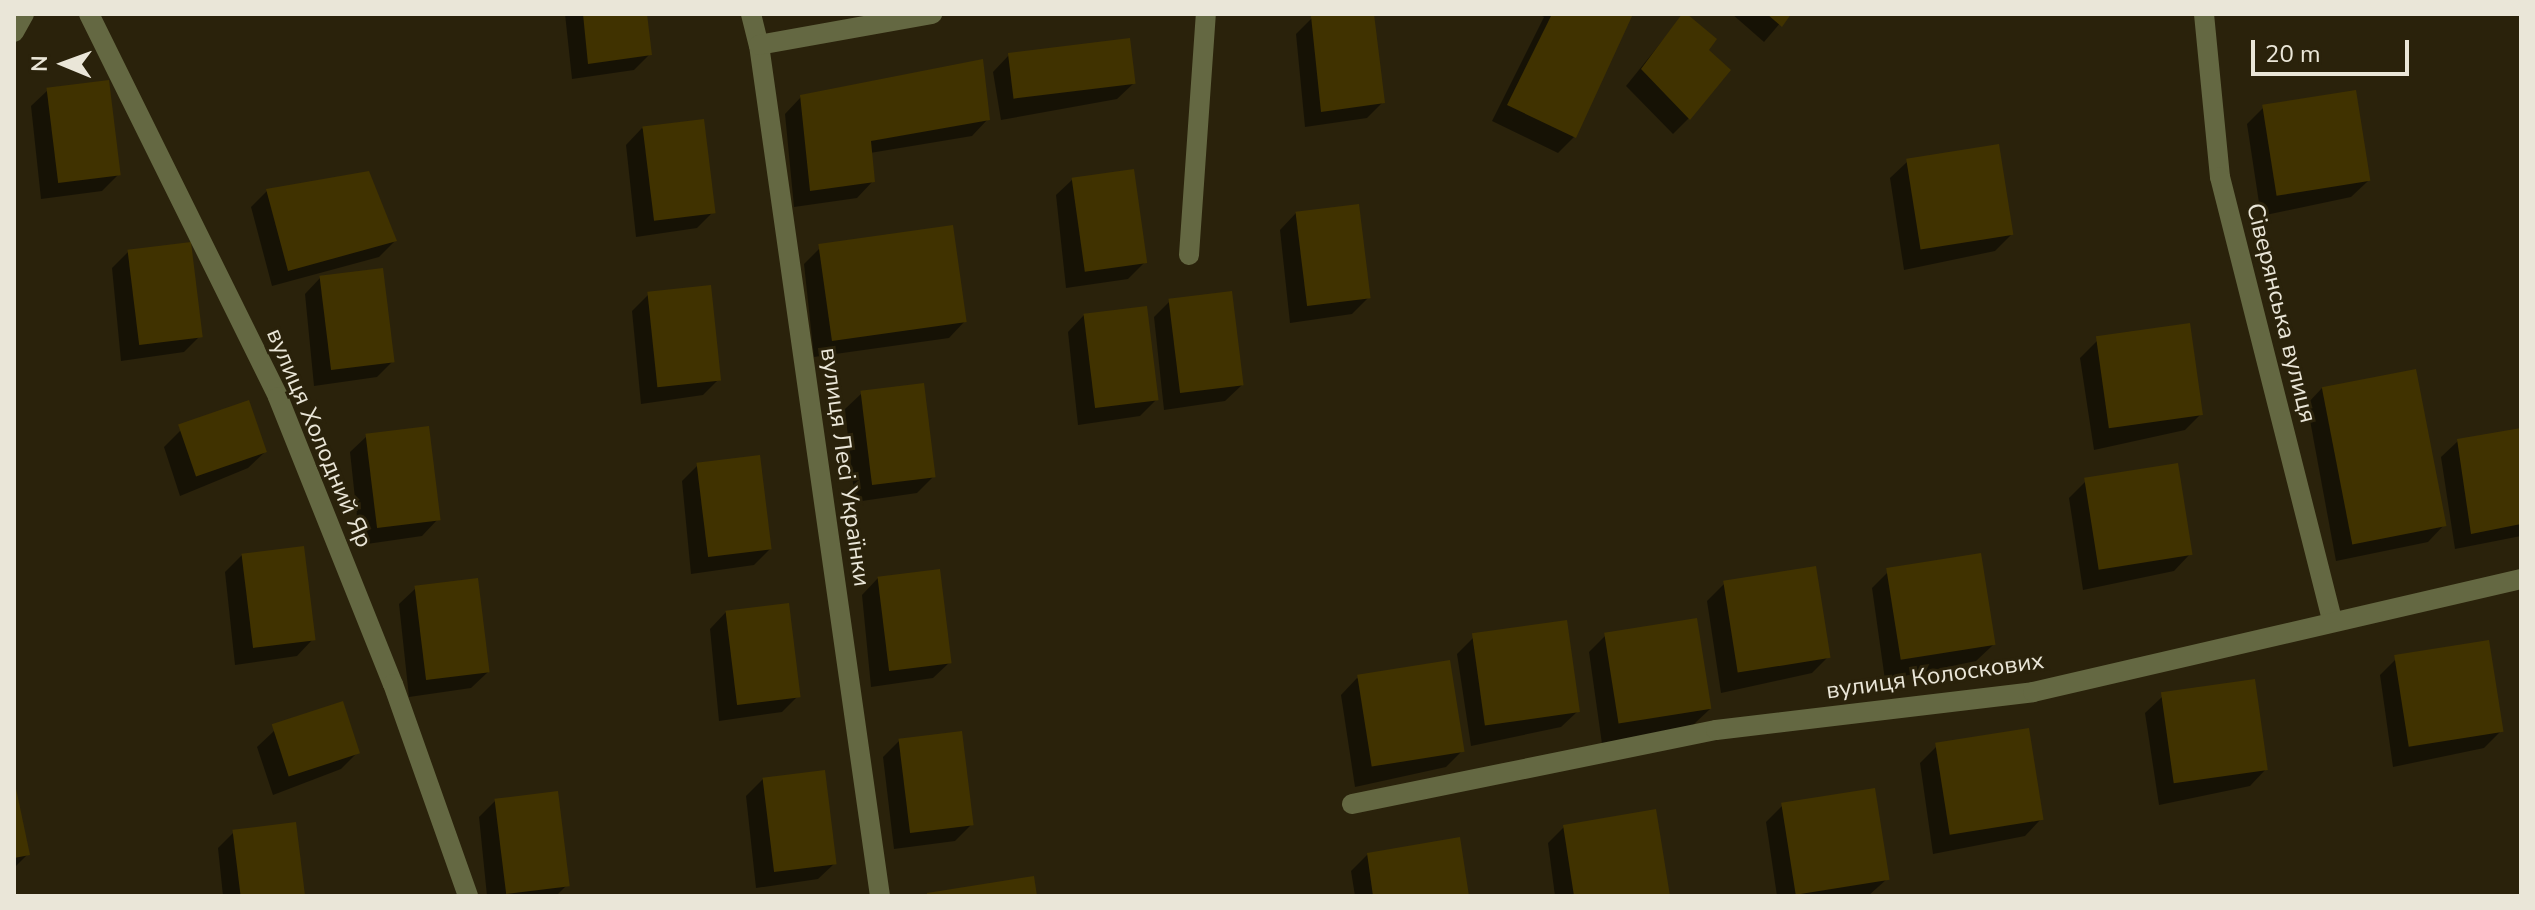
<!DOCTYPE html>
<meta charset="utf-8">
<style>
body{margin:0}
#map{position:relative;width:2535px;height:910px;overflow:hidden;background:#2a220b;font-family:"Nunito Sans",sans-serif}
div>[style]{position:absolute}
.shadow>*{inset:0;background:#0007}
.building>*{inset:0;background:#403200;transform-origin:0 0}
.minor>*{height:20px;margin:-10px;padding:0 10px;transform-origin:10px;border-radius:10px;background:#646842}
span{translate:-50% -50%;white-space:nowrap;text-align:center;line-height:1.15;-webkit-text-stroke:6px #2a220b;paint-order:stroke}
.street-label{font-size:24px;color:#eae6d8}
.frame{position:absolute;inset:0;border:16px solid #eae6d8;pointer-events:none}
.north{position:absolute;left:24px;top:24px;width:80px;height:80px;-webkit-text-stroke:6px #2a220b;paint-order:stroke;rotate:271deg;font-size:22px;font-weight:700;line-height:32px;text-align:center;color:#eae6d8}
.north::after{content:'';display:block;margin:auto;width:28px;height:36px;background:#eae6d8;clip-path:polygon(50% 0,100% 100%,50% 72%,0 100%)}
.scale{position:absolute;left:2251px;top:40px;width:158px;height:36px;box-sizing:border-box;border:4px solid #eae6d8;border-top:0;padding-left:10px;font-size:24px;line-height:28px;white-space:nowrap;color:#eae6d8;-webkit-text-stroke:6px #2a220b;paint-order:stroke}
</style>
<div id="map">
<div class="shadow">
<i style="clip-path:polygon(565px 14px,645px 14px,650px 54px,634px 70px,572px 79px)"></i>
<i style="clip-path:polygon(1343px 14px,1372px 14px,1383px 102px,1367px 118px,1305px 127px,1296px 34px,1312px 18px)"></i>
<i style="clip-path:polygon(1538px 14px,1631px 14px,1574px 137px,1558px 153px,1492px 121px,1544px 17px)"></i>
<i style="clip-path:polygon(1684px 14px,1706px 50px,1689px 118px,1673px 134px,1626px 86px)"></i>
<i style="clip-path:polygon(1732px 14px,1788px 14px,1764px 42px)"></i>
<i style="clip-path:polygon(1009px 55px,1134px 83px,1117px 99px,1001px 120px,993px 72px)"></i>
<i style="clip-path:polygon(48px 90px,119px 174px,102px 191px,41px 199px,31px 106px)"></i>
<i style="clip-path:polygon(801px 97px,988px 119px,972px 136px,870px 153px,873px 181px,857px 198px,794px 207px,785px 114px)"></i>
<i style="clip-path:polygon(2263px 108px,2368px 181px,2351px 197px,2261px 216px,2247px 124px)"></i>
<i style="clip-path:polygon(642px 128px,713px 212px,697px 228px,636px 237px,626px 145px)"></i>
<i style="clip-path:polygon(1907px 162px,2011px 235px,1995px 251px,1904px 270px,1890px 178px)"></i>
<i style="clip-path:polygon(1073px 179px,1145px 262px,1128px 279px,1066px 288px,1056px 195px)"></i>
<i style="clip-path:polygon(267px 191px,395px 241px,379px 257px,272px 286px,251px 207px)"></i>
<i style="clip-path:polygon(1296px 213px,1368px 298px,1352px 314px,1290px 323px,1280px 230px)"></i>
<i style="clip-path:polygon(820px 248px,965px 321px,949px 338px,814px 357px,804px 264px)"></i>
<i style="clip-path:polygon(128px 252px,200px 336px,184px 352px,121px 361px,112px 268px)"></i>
<i style="clip-path:polygon(321px 277px,393px 361px,377px 377px,314px 386px,305px 294px)"></i>
<i style="clip-path:polygon(648px 295px,719px 379px,703px 395px,641px 404px,632px 311px)"></i>
<i style="clip-path:polygon(1170px 301px,1242px 385px,1225px 401px,1164px 410px,1154px 317px)"></i>
<i style="clip-path:polygon(1084px 315px,1156px 400px,1140px 416px,1078px 425px,1068px 332px)"></i>
<i style="clip-path:polygon(2097px 341px,2201px 414px,2185px 430px,2094px 450px,2080px 358px)"></i>
<i style="clip-path:polygon(2323px 387px,2444px 525px,2428px 542px,2336px 561px,2307px 404px)"></i>
<i style="clip-path:polygon(862px 393px,934px 476px,917px 493px,855px 502px,845px 409px)"></i>
<i style="clip-path:polygon(181px 430px,265px 452px,248px 468px,180px 496px,164px 447px)"></i>
<i style="clip-path:polygon(2521px 430px,2521px 536px,2455px 549px,2441px 457px,2458px 441px)"></i>
<i style="clip-path:polygon(367px 436px,438px 519px,422px 536px,360px 545px,350px 452px)"></i>
<i style="clip-path:polygon(698px 465px,770px 549px,754px 565px,691px 574px,682px 481px)"></i>
<i style="clip-path:polygon(2086px 481px,2190px 554px,2174px 571px,2083px 590px,2069px 498px)"></i>
<i style="clip-path:polygon(242px 555px,313px 639px,297px 656px,235px 665px,225px 572px)"></i>
<i style="clip-path:polygon(1888px 572px,1993px 645px,1976px 661px,1885px 680px,1872px 588px)"></i>
<i style="clip-path:polygon(878px 578px,950px 662px,933px 678px,871px 687px,862px 595px)"></i>
<i style="clip-path:polygon(1724px 584px,1828px 657px,1812px 673px,1721px 693px,1707px 601px)"></i>
<i style="clip-path:polygon(416px 588px,488px 672px,471px 688px,409px 697px,399px 604px)"></i>
<i style="clip-path:polygon(726px 612px,798px 696px,782px 712px,719px 721px,710px 629px)"></i>
<i style="clip-path:polygon(1605px 636px,1710px 709px,1693px 725px,1602px 744px,1589px 652px)"></i>
<i style="clip-path:polygon(1473px 638px,1578px 711px,1561px 727px,1471px 746px,1457px 654px)"></i>
<i style="clip-path:polygon(2396px 659px,2501px 731px,2484px 748px,2393px 767px,2380px 675px)"></i>
<i style="clip-path:polygon(1357px 678px,1462px 751px,1446px 767px,1355px 787px,1341px 695px)"></i>
<i style="clip-path:polygon(2162px 697px,2266px 769px,2250px 786px,2159px 805px,2145px 713px)"></i>
<i style="clip-path:polygon(274px 731px,358px 752px,341px 769px,273px 795px,257px 747px)"></i>
<i style="clip-path:polygon(900px 740px,972px 824px,955px 841px,894px 849px,883px 757px)"></i>
<i style="clip-path:polygon(1937px 746px,2041px 819px,2025px 836px,1933px 854px,1920px 763px)"></i>
<i style="clip-path:polygon(763px 779px,835px 863px,818px 879px,756px 888px,746px 796px)"></i>
<i style="clip-path:polygon(14px 782px,28px 854px,14px 868px)"></i>
<i style="clip-path:polygon(495px 801px,567px 885px,556px 896px,487px 896px,479px 817px)"></i>
<i style="clip-path:polygon(1782px 806px,1887px 879px,1868px 896px,1777px 896px,1766px 822px)"></i>
<i style="clip-path:polygon(1564px 827px,1668px 896px,1555px 896px,1548px 843px)"></i>
<i style="clip-path:polygon(234px 832px,303px 896px,223px 896px,218px 848px)"></i>
<i style="clip-path:polygon(1368px 854px,1467px 896px,1355px 896px,1351px 871px)"></i>
</div>
<div class="building">
<i style="clip-path:polygon(583px 14px,647px 14px,652px 55px,588px 64px)"></i>
<i style="clip-path:polygon(1326px 14px,1374px 14px,1385px 103px,1321px 112px,1311px 16px)"></i>
<i style="clip-path:polygon(1552px 14px,1633px 14px,1576px 138px,1507px 105px)"></i>
<i style="clip-path:polygon(1682px 14px,1687px 14px,1717px 39px,1709px 50px,1731px 70px,1690px 120px,1641px 69px)"></i>
<i style="clip-path:polygon(1767px 14px,1791px 14px,1782px 27px)"></i>
<i style="left:1130px;top:38px;width:46px;height:123px;rotate:83deg"></i>
<i style="clip-path:polygon(983px 59px,990px 120px,871px 141px,875px 182px,810px 191px,800px 95px)"></i>
<i style="left:109px;top:80px;width:96px;height:63px;rotate:83deg"></i>
<i style="left:2356px;top:90px;width:92px;height:95px;rotate:81deg"></i>
<i style="left:704px;top:119px;width:95px;height:62px;rotate:83deg"></i>
<i style="left:1999px;top:144px;width:92px;height:94px;rotate:81deg"></i>
<i style="left:1134px;top:169px;width:95px;height:63px;rotate:82deg"></i>
<i style="clip-path:polygon(369px 171px,397px 241px,288px 271px,266px 189px)"></i>
<i style="left:1359px;top:204px;width:95px;height:64px;rotate:83deg"></i>
<i style="left:953px;top:225px;width:98px;height:136px;rotate:82deg"></i>
<i style="left:191px;top:242px;width:96px;height:64px;rotate:83deg"></i>
<i style="left:383px;top:268px;width:95px;height:64px;rotate:83deg"></i>
<i style="left:711px;top:285px;width:96px;height:64px;rotate:84deg"></i>
<i style="left:1232px;top:291px;width:95px;height:64px;rotate:83deg"></i>
<i style="left:1147px;top:306px;width:95px;height:64px;rotate:83deg"></i>
<i style="left:2190px;top:323px;width:93px;height:95px;rotate:82deg"></i>
<i style="left:2416px;top:369px;width:160px;height:96px;rotate:79deg"></i>
<i style="left:924px;top:383px;width:95px;height:64px;rotate:83deg"></i>
<i style="left:249px;top:400px;width:55px;height:75px;rotate:71deg"></i>
<i style="left:429px;top:426px;width:95px;height:64px;rotate:83deg"></i>
<i style="clip-path:polygon(2521px 428px,2521px 524px,2471px 534px,2457px 439px)"></i>
<i style="left:760px;top:455px;width:95px;height:64px;rotate:83deg"></i>
<i style="left:2178px;top:463px;width:93px;height:95px;rotate:81deg"></i>
<i style="left:304px;top:546px;width:95px;height:63px;rotate:83deg"></i>
<i style="left:1981px;top:553px;width:93px;height:96px;rotate:81deg"></i>
<i style="left:1816px;top:566px;width:93px;height:94px;rotate:81deg"></i>
<i style="left:940px;top:569px;width:95px;height:63px;rotate:83deg"></i>
<i style="left:478px;top:578px;width:95px;height:64px;rotate:83deg"></i>
<i style="left:789px;top:603px;width:95px;height:64px;rotate:83deg"></i>
<i style="left:1697px;top:618px;width:92px;height:94px;rotate:81deg"></i>
<i style="left:1567px;top:620px;width:93px;height:96px;rotate:82deg"></i>
<i style="left:2489px;top:640px;width:93px;height:96px;rotate:81deg"></i>
<i style="left:1450px;top:660px;width:93px;height:94px;rotate:81deg"></i>
<i style="left:2255px;top:679px;width:92px;height:95px;rotate:82deg"></i>
<i style="left:343px;top:701px;width:55px;height:75px;rotate:72deg"></i>
<i style="left:2029px;top:728px;width:93px;height:95px;rotate:81deg"></i>
<i style="left:962px;top:731px;width:95px;height:64px;rotate:83deg"></i>
<i style="left:825px;top:770px;width:95px;height:63px;rotate:83deg"></i>
<i style="clip-path:polygon(14px 779px,30px 855px,14px 858px)"></i>
<i style="left:1875px;top:788px;width:93px;height:95px;rotate:81deg"></i>
<i style="left:558px;top:791px;width:96px;height:64px;rotate:83deg"></i>
<i style="clip-path:polygon(1656px 809px,1670px 896px,1574px 896px,1563px 825px)"></i>
<i style="left:296px;top:822px;width:75px;height:64px;rotate:83deg"></i>
<i style="clip-path:polygon(1460px 837px,1469px 896px,1373px 896px,1367px 853px)"></i>
<i style="clip-path:polygon(1034px 876px,1037px 896px,927px 896px,927px 893px)"></i>
</div>
<div class="minor">
<i style="left:89px;top:14px;width:427px;rotate:63.7deg"></i>
<i style="left:278px;top:397px;width:309px;rotate:68.2deg"></i>
<i style="left:393px;top:684px;width:225px;rotate:70.5deg"></i>
<i style="left:751px;top:14px;width:32px;rotate:76deg"></i>
<i style="left:759px;top:45px;width:860px;rotate:81.91deg"></i>
<i style="left:2204px;top:14px;width:164px;rotate:84.4deg"></i>
<i style="left:2220px;top:177px;width:457px;rotate:75.8deg"></i>
<i style="left:14px;top:32px;width:21px;rotate:-61deg"></i>
<i style="left:759px;top:45px;width:176px;rotate:-10.2deg"></i>
<i style="left:1189px;top:255px;width:242px;rotate:-86deg"></i>
<i style="left:1352px;top:804px;width:371px;rotate:-11.5deg"></i>
<i style="left:1716px;top:730px;width:319px;rotate:-6.8deg"></i>
<i style="left:2033px;top:692px;width:501px;rotate:-13.04deg"></i>
</div>
<div class="street-label">
<span style="left:2281px;top:313px;rotate:76deg">Сіверянська вулиця</span>
<span style="left:319px;top:438px;rotate:67deg">вулиця Холодний Яр</span>
<span style="left:845px;top:467px;rotate:82deg">вулиця Лесі Українки</span>
<span style="left:1935px;top:676px;rotate:-8deg">вулиця Колоскових</span>
</div>
<div class="frame"></div>
<div class="north">N</div>
<div class="scale">20 m</div>
</div>
